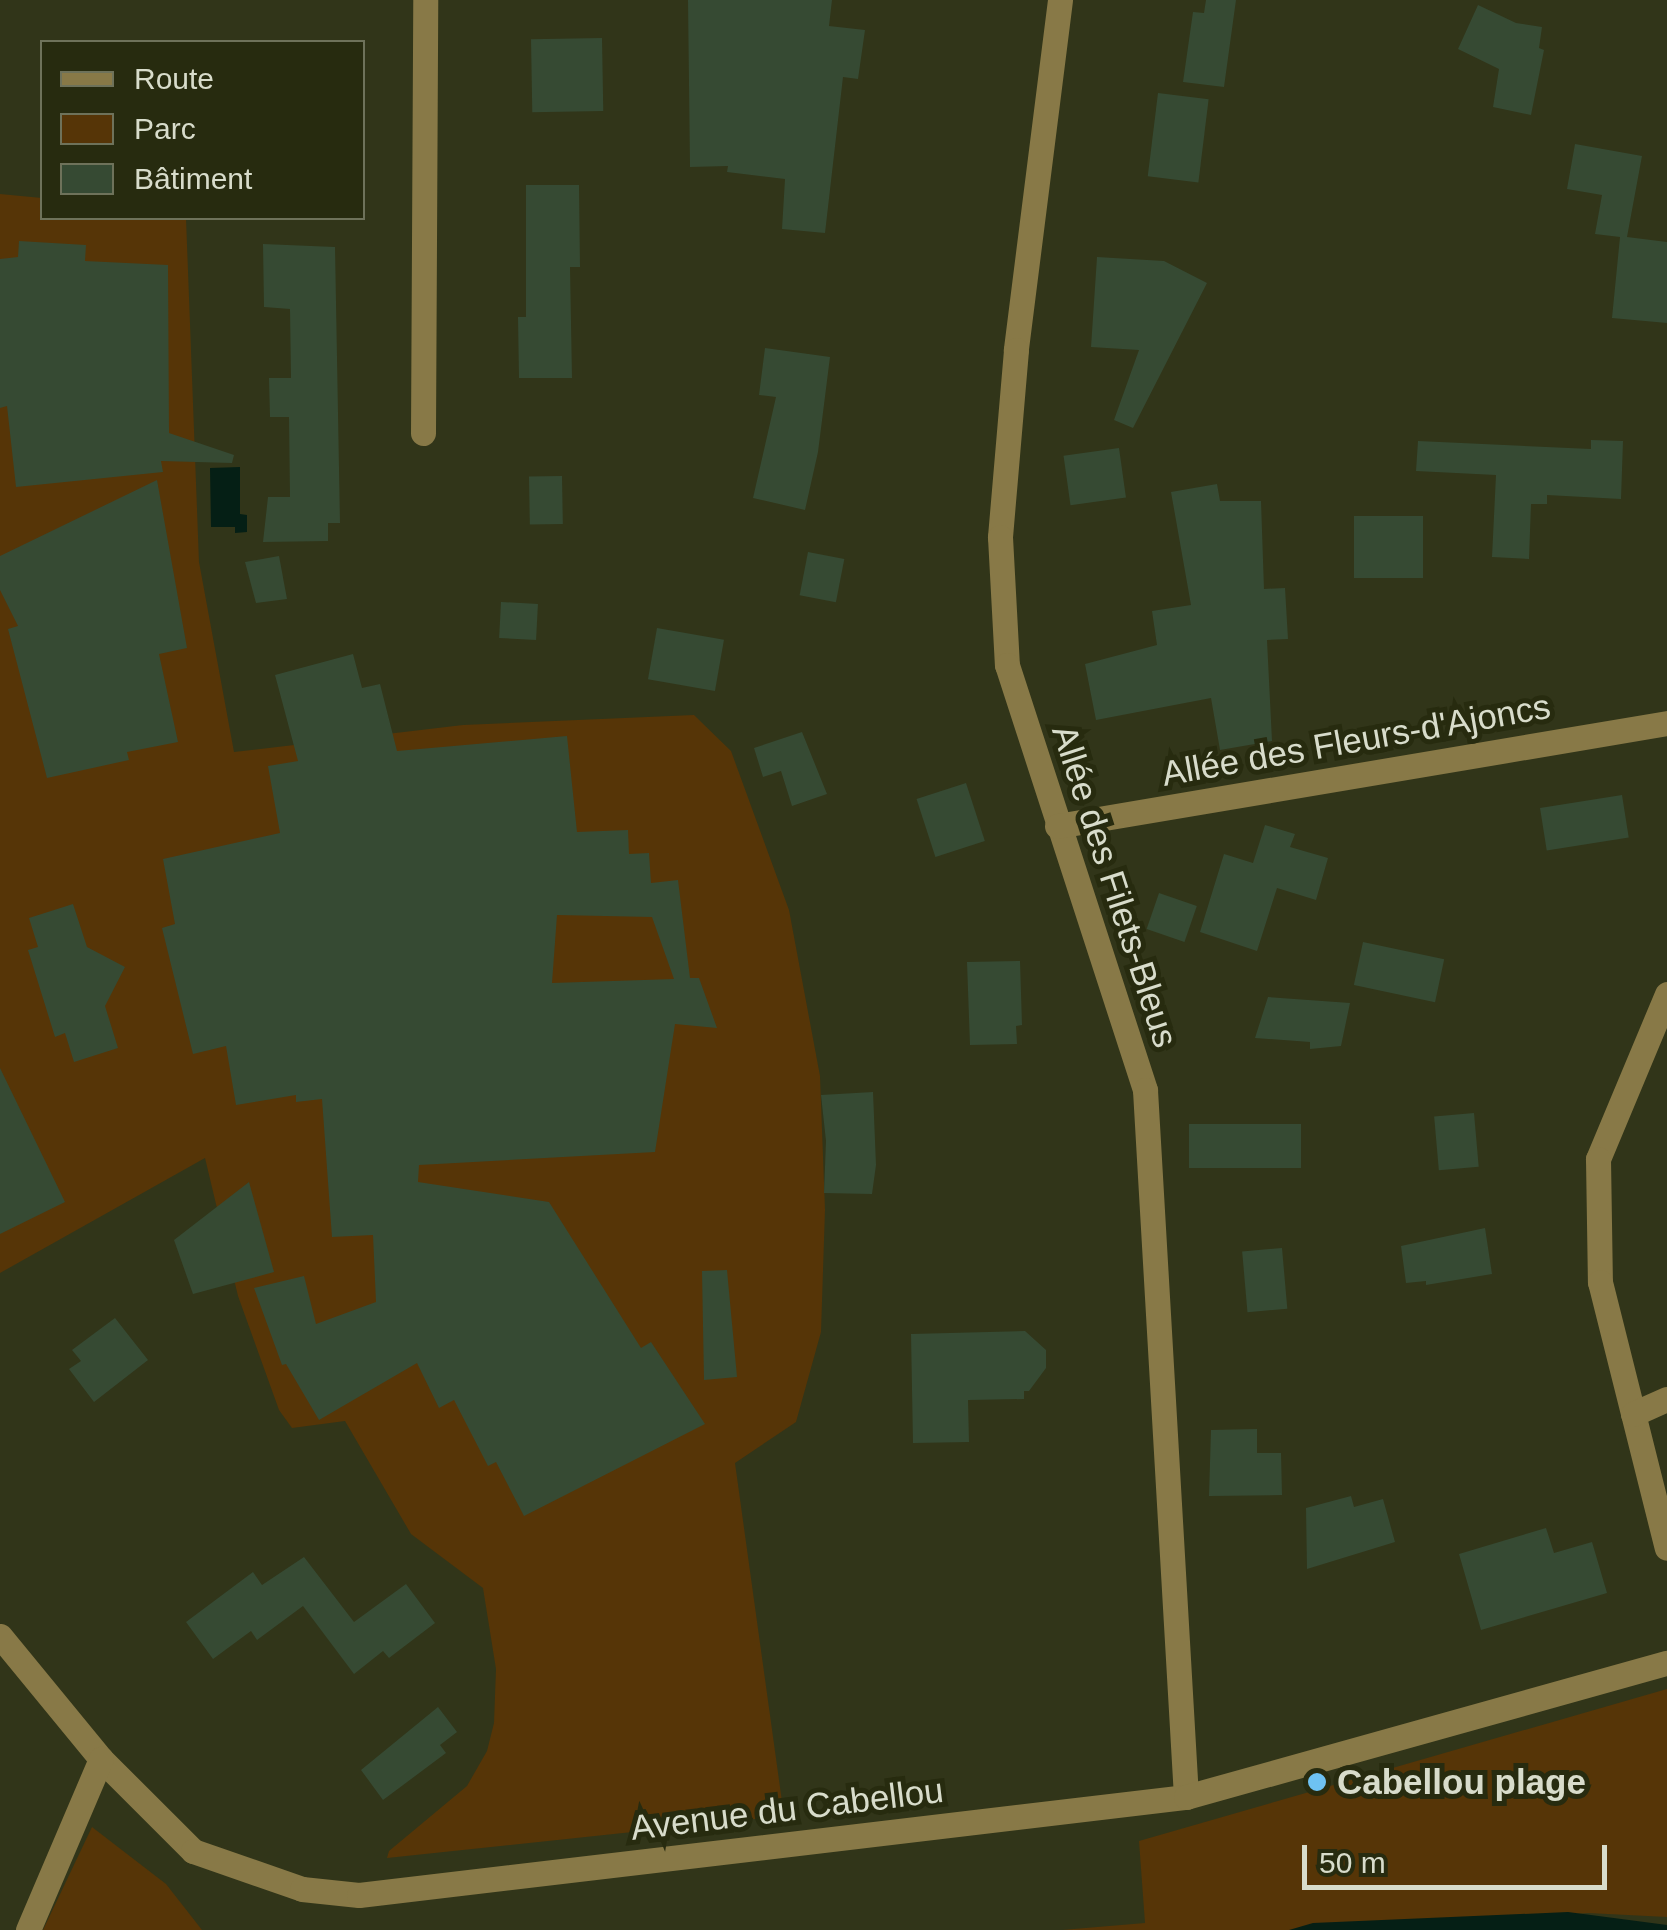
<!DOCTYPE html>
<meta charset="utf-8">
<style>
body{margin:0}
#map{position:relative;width:1667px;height:1930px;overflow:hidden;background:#313519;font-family:Arial,sans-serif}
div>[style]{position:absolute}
.green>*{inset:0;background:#563507}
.water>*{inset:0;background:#051f15}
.building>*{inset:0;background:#364a33;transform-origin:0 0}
.minor>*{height:25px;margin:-12.5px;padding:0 12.5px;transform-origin:12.5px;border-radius:12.5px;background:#887947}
.dots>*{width:28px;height:28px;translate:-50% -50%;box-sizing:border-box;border:5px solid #272b0f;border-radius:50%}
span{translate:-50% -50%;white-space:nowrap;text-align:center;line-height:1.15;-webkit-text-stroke:10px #272b0f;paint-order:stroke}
.street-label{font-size:35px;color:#d8dccb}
.poi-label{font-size:35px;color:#d8dccb;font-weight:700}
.left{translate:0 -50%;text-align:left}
.legend{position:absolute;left:40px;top:40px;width:325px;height:180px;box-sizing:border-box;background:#272b0f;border:2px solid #6e725a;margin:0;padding:12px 18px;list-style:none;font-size:30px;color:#d8dccb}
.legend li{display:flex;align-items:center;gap:20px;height:50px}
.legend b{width:50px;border:2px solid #6e725a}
.scale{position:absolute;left:1302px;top:1845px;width:305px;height:45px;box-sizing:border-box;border:5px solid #d8dccb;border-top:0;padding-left:12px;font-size:30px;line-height:35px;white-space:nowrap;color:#d8dccb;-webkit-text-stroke:8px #272b0f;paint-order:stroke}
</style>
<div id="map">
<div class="green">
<i style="clip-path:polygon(0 194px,42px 198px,42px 218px,186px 218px,199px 562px,234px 752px,463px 725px,694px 715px,731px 751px,789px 910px,820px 1076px,825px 1210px,821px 1332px,796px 1422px,735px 1463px,784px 1816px,387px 1858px,389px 1851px,467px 1786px,487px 1751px,494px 1723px,496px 1669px,483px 1588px,411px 1534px,345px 1421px,292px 1428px,279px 1410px,238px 1296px,205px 1158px,0 1273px)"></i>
<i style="clip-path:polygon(1667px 1689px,1667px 1917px,1588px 1913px,1320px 1930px,1062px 1930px,1145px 1923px,1139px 1841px)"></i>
<i style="clip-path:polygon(92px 1827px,166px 1884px,202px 1930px,43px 1930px)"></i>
</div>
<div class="water">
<i style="clip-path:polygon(240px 467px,240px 514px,247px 515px,247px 532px,235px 533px,235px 527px,211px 527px,210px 468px)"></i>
<i style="clip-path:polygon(1568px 1912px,1667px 1925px,1667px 1930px,1289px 1930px,1313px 1923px)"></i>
</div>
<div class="building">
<i style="clip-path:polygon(688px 0,832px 0,829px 26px,865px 30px,858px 79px,843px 77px,825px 233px,782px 229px,785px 179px,727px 172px,728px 166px,690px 167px)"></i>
<i style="clip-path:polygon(1206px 0,1236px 0,1224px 87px,1183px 82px,1193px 12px,1204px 13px)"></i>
<i style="clip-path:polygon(1478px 5px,1516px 23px,1542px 27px,1539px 48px,1544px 50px,1531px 115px,1493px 107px,1499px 69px,1458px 49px)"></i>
<i style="left:602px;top:38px;width:73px;height:71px;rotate:89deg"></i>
<i style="left:1158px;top:93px;width:51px;height:84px;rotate:7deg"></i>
<i style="clip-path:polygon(1575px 144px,1642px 156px,1627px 237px,1667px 242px,1667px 323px,1612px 318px,1620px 237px,1595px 234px,1602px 195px,1567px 189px)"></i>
<i style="clip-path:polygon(526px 185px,579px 185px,580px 267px,570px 267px,572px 378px,519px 378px,518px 317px,526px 317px)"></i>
<i style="clip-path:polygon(19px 241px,86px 245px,85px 261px,168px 265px,169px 433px,234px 455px,232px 463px,161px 461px,163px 472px,16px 487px,7px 406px,0 408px,0 259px,18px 257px)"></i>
<i style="clip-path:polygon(263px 244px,335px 247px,340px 523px,328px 523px,328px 541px,263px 542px,268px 497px,290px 497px,289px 417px,270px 417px,269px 378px,291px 378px,290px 309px,264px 307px)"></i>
<i style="clip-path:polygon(1097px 257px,1164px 261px,1207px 283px,1133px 428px,1114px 420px,1139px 350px,1091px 347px)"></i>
<i style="clip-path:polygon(765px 348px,830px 357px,818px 452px,805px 510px,753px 498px,776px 397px,759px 395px)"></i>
<i style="clip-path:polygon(1591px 440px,1623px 441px,1621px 499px,1547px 495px,1547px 504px,1531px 504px,1529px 559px,1492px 557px,1496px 475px,1416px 471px,1418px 441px,1591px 449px)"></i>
<i style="left:1119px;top:448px;width:50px;height:56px;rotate:82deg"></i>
<i style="left:562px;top:476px;width:48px;height:33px;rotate:89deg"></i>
<i style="clip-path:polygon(157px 480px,187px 648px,159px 654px,178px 742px,127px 752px,129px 760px,47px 778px,8px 629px,18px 626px,0 590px,0 556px)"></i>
<i style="clip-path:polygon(1217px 484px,1220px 501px,1261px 501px,1264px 589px,1285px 588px,1288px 639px,1267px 640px,1272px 741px,1220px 750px,1211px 698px,1096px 720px,1085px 664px,1157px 645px,1152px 611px,1191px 605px,1171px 492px)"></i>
<i style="left:1354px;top:516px;width:69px;height:62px"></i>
<i style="left:808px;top:552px;width:37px;height:44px;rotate:11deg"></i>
<i style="clip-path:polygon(279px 556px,287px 599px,256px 603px,245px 562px)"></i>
<i style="left:501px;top:602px;width:37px;height:36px;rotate:3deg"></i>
<i style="left:657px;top:628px;width:68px;height:52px;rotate:10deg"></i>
<i style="clip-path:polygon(evenodd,353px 654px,362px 688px,380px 684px,397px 751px,567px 736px,577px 832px,628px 830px,629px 854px,649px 853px,651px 883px,678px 880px,690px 978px,699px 978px,717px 1028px,675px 1024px,655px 1152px,419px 1165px,418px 1182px,549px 1202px,641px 1348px,651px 1342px,705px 1424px,524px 1516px,496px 1462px,488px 1466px,454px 1400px,439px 1408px,417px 1363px,319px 1420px,286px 1364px,282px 1365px,254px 1288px,304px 1276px,316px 1324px,376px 1302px,373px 1235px,332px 1237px,322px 1099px,296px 1102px,296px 1095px,236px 1105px,226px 1046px,193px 1054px,162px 928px,175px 924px,163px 859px,280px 833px,268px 766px,298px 761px,275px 675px,353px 654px,557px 915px,652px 917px,674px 979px,552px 983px,557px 915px)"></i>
<i style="clip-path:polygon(802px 732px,827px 794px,792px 806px,781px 771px,763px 777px,754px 748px)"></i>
<i style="left:966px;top:783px;width:61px;height:52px;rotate:72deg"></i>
<i style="left:1622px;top:795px;width:43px;height:83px;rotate:81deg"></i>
<i style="clip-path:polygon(1265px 825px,1295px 834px,1290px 847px,1328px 858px,1316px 900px,1277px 888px,1257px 951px,1200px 932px,1224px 854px,1253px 863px)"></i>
<i style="left:1159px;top:893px;width:40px;height:38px;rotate:19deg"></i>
<i style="clip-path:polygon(73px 904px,87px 947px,125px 967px,105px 1006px,118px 1048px,74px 1062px,65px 1033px,55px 1037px,28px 950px,38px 947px,29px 918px)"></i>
<i style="left:1363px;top:942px;width:83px;height:44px;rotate:12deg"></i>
<i style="clip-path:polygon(1020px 961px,1022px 1025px,1016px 1026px,1017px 1044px,970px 1045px,967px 962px)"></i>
<i style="clip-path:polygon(1268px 997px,1350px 1003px,1341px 1046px,1310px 1049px,1310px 1042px,1255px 1038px)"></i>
<i style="clip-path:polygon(0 1068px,65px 1202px,0 1234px)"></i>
<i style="clip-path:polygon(873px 1092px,876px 1165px,872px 1194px,824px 1193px,826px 1141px,821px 1095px)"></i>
<i style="left:1474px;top:1113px;width:54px;height:40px;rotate:85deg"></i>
<i style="left:1301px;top:1124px;width:44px;height:112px;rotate:90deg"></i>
<i style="clip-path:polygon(249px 1182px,274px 1272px,193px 1294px,174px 1240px)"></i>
<i style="clip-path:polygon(1485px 1228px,1492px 1274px,1426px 1285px,1426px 1281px,1406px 1283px,1401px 1246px)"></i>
<i style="left:1282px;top:1248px;width:61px;height:40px;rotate:85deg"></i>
<i style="clip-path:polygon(727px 1270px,737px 1377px,704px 1380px,702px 1271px)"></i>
<i style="clip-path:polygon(115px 1318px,148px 1360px,94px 1402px,69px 1369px,81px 1361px,72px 1350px)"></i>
<i style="clip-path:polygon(1025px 1331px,1046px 1350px,1046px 1368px,1029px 1391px,1024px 1391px,1024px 1399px,968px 1400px,969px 1442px,913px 1443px,911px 1334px)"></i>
<i style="clip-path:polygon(1257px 1429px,1257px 1453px,1281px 1453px,1282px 1495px,1209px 1496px,1211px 1430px)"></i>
<i style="clip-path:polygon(1351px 1496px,1354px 1507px,1383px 1499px,1395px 1542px,1307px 1569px,1306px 1508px)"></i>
<i style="clip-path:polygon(1546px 1528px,1554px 1553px,1592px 1542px,1607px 1593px,1481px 1630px,1459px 1554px)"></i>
<i style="clip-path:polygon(304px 1557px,354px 1622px,406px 1584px,435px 1623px,389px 1658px,383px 1651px,354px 1674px,303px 1606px,257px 1640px,251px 1631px,213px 1659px,186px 1622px,253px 1572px,262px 1585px)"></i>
<i style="clip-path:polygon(438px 1707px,457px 1732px,440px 1745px,446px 1753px,383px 1800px,361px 1770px)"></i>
</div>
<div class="minor">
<i style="left:1060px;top:0;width:353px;rotate:97.2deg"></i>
<i style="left:1016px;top:350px;width:188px;rotate:94.9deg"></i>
<i style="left:1000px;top:537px;width:128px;rotate:86.9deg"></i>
<i style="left:1007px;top:665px;width:447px;rotate:72deg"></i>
<i style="left:1145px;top:1090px;width:708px;rotate:86.68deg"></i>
<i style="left:423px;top:433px;width:433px;rotate:-89.7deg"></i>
<i style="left:1057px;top:826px;width:619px;rotate:-9.58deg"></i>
<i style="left:1667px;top:994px;width:179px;rotate:112.7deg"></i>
<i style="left:1598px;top:1159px;width:123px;rotate:89.1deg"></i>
<i style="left:1600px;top:1282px;width:274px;rotate:75.9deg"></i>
<i style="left:1633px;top:1414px;width:37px;rotate:-24deg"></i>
<i style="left:0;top:1636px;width:159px;rotate:50.6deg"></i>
<i style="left:101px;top:1759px;width:130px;rotate:45deg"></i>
<i style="left:193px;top:1851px;width:115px;rotate:19.2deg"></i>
<i style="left:302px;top:1889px;width:57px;rotate:6deg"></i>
<i style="left:359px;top:1895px;width:833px;rotate:-6.76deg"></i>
<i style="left:1186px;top:1797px;width:499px;rotate:-15.6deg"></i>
<i style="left:28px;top:1930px;width:186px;rotate:-66.9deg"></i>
</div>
<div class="dots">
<i style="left:1317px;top:1782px;background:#6ec2f3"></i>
</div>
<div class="street-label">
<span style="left:1356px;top:740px;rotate:-10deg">Allée des Fleurs-d'Ajoncs</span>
<span style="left:1115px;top:886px;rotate:72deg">Allée des Filets-Bleus</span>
<span style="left:787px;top:1809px;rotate:-7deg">Avenue du Cabellou</span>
</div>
<div class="poi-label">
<span class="left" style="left:1337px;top:1782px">Cabellou plage</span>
</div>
<ul class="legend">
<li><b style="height:12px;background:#887947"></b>Route</li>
<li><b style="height:28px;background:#563507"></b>Parc</li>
<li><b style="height:28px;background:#364a33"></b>Bâtiment</li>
</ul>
<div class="scale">50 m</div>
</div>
